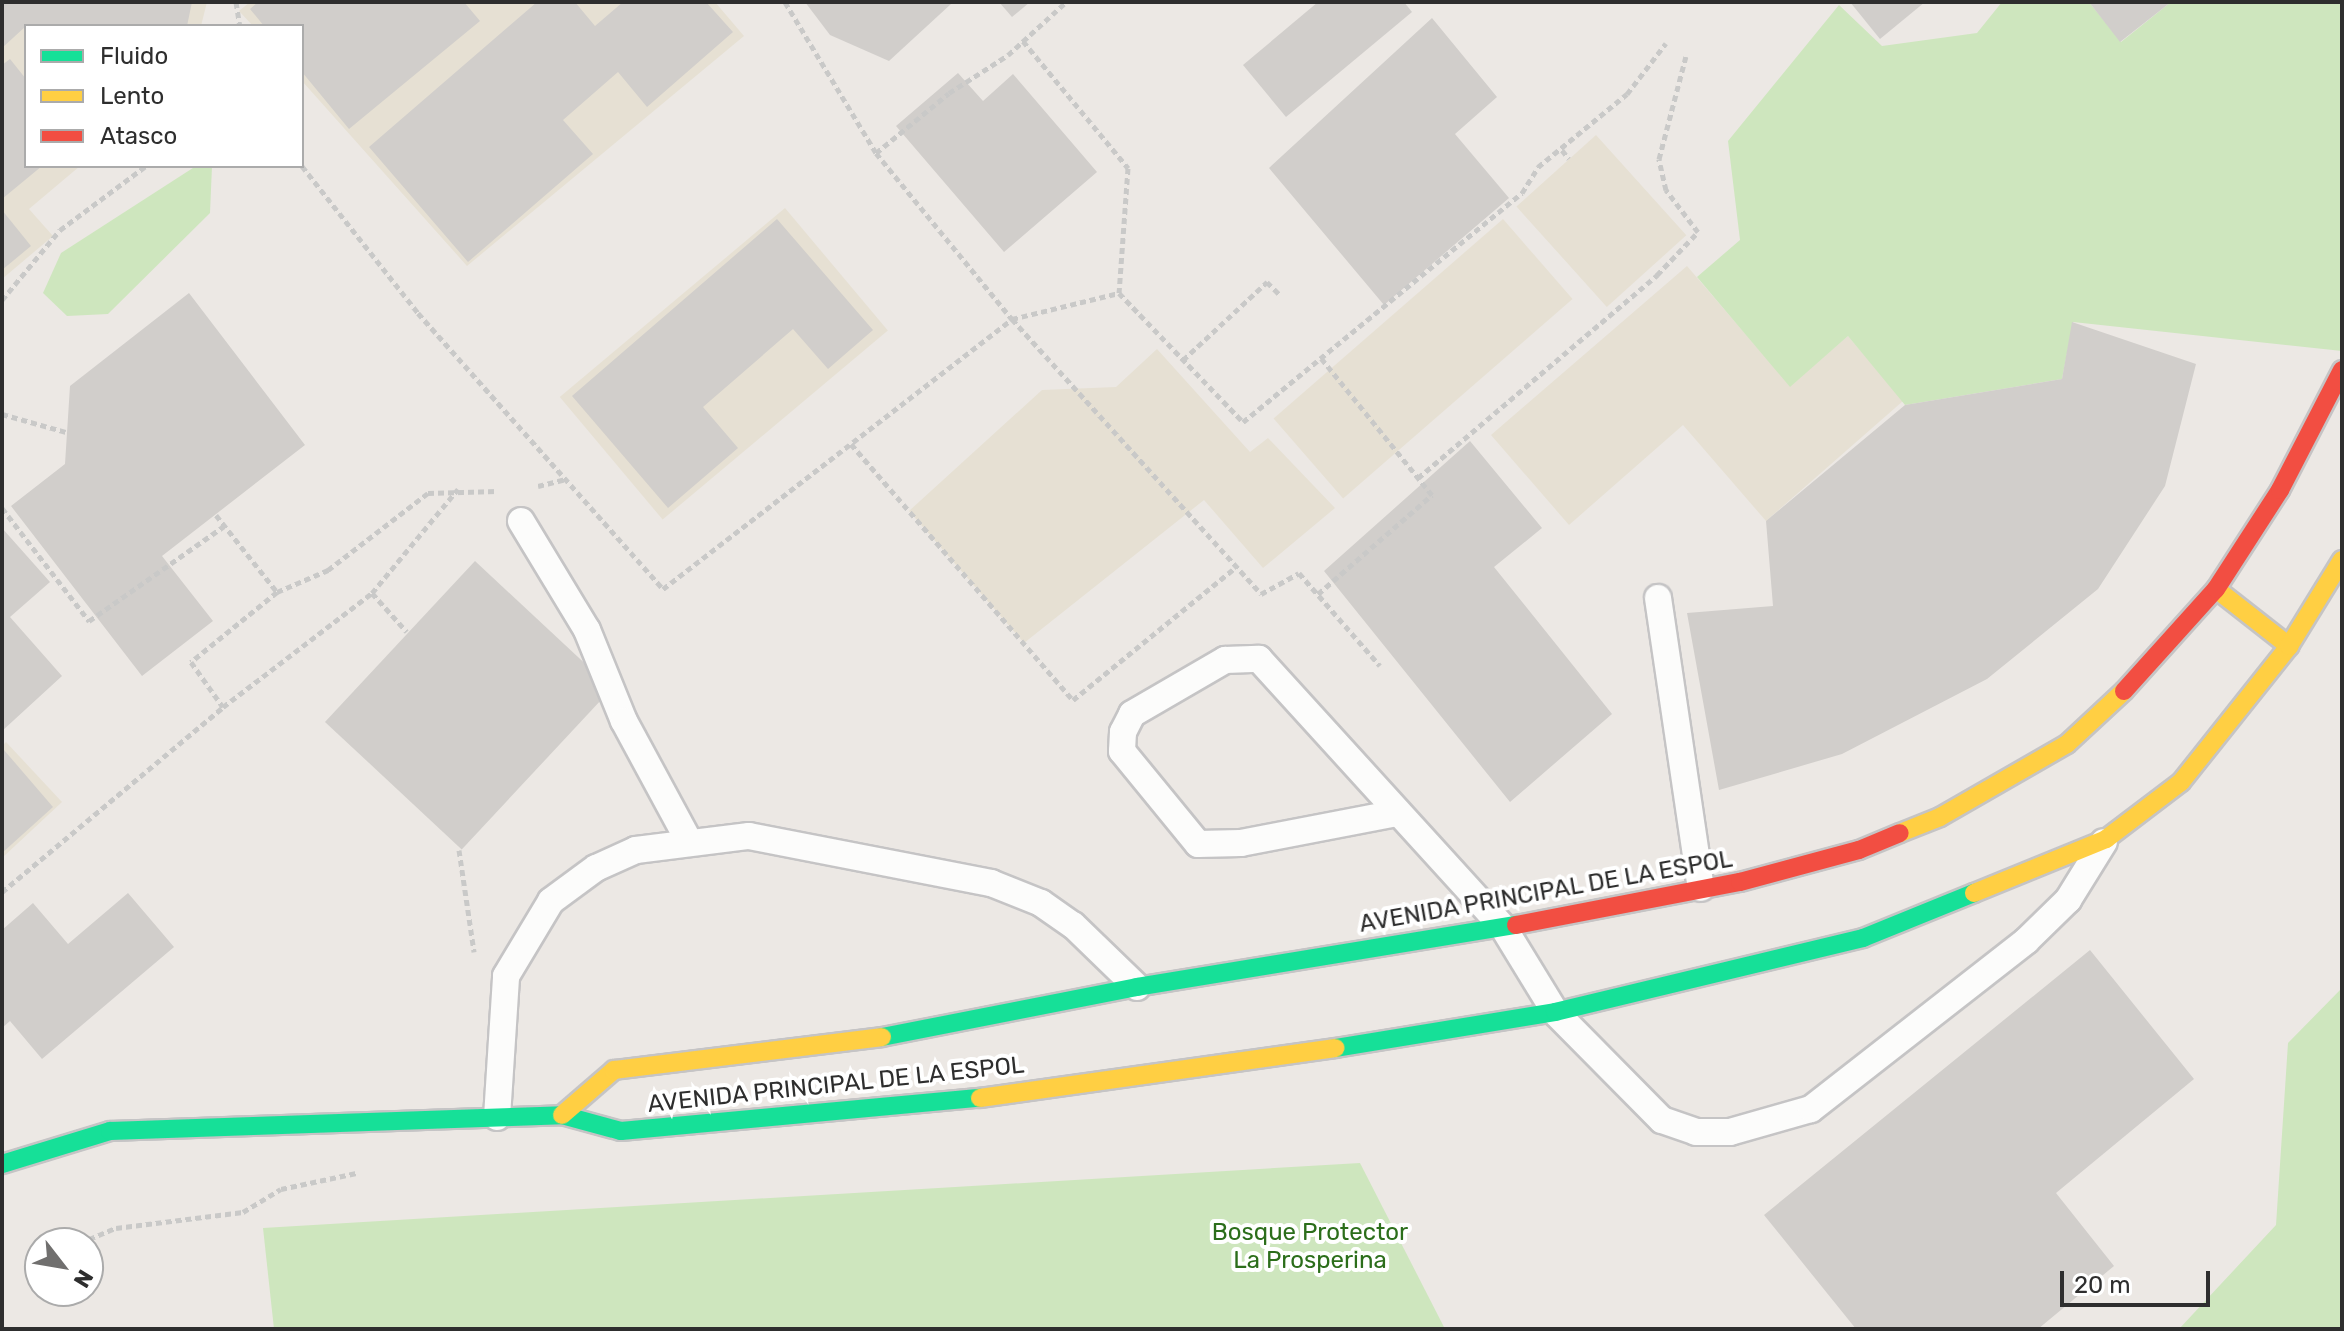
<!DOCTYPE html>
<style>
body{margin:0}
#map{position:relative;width:2344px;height:1331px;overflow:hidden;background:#ece8e4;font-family:Rubik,sans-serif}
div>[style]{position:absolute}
.education>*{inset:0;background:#e6e0d3;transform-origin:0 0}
.green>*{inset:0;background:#cee6be}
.building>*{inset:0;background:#d1cecb;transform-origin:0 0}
.path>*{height:5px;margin-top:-2.5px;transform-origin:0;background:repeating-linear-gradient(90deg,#c9c9c8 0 6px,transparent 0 10px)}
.roads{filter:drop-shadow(2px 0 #c5c4c5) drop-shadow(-2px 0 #c5c4c5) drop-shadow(0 2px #c5c4c5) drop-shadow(0 -2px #c5c4c5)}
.lane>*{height:26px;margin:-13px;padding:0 13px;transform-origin:13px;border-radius:13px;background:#fcfcfb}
.fast>*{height:18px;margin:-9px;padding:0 9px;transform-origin:9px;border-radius:9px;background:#16e098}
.slow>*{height:18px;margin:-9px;padding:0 9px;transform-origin:9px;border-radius:9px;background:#ffcf43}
.jam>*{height:18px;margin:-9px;padding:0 9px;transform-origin:9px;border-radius:9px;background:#f24e42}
span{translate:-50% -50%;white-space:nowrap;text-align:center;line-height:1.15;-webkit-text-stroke:8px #fff;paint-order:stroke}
.street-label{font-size:24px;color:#2e2e2e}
.park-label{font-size:24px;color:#2c6e1b}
.frame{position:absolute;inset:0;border:4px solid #2e2e2e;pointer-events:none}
.legend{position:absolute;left:24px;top:24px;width:280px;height:144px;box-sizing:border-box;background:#fff;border:2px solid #ababab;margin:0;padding:10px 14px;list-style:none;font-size:24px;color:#2e2e2e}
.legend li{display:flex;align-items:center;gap:16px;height:40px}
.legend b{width:40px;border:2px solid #ababab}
.north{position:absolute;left:24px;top:1227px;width:80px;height:80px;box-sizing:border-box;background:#fff;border:2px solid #ababab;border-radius:50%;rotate:121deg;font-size:22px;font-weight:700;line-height:32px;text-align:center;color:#2e2e2e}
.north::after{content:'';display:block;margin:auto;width:28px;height:36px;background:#706f6e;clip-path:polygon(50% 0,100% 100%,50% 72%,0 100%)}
.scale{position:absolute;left:2060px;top:1271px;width:150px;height:36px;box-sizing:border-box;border:4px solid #2e2e2e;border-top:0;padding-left:10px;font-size:24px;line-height:28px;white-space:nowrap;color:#2e2e2e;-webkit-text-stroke:6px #fff;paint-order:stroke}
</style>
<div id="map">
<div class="education">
<i style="clip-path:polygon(2px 2px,207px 2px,201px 26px,26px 26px,26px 166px,80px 166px,29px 209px,53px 236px,2px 279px)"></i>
<i style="clip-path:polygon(250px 2px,715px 2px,744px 36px,467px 266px,302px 81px,302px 26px,253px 26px,239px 11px)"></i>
<i style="left:1596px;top:135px;width:135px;height:107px;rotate:48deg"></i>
<i style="left:785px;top:208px;width:160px;height:294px;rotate:50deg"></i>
<i style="left:1503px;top:219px;width:106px;height:304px;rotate:49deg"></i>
<i style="clip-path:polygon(1687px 266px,1790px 386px,1848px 336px,1903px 401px,1766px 521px,1683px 425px,1569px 525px,1491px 435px)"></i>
<i style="clip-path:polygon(1157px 349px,1250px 452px,1268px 438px,1335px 508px,1263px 568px,1204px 500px,1024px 643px,909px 511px,1042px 390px,1116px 387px)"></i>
<i style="clip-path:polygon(6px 742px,62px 802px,2px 858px,2px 746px)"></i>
</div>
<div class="green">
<i style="clip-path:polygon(2002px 2px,2089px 2px,2121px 42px,2171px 2px,2342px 2px,2342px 351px,2073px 322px,2062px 379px,1905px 405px,1848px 336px,1790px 387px,1697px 277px,1740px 240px,1728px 141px,1839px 5px,1882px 46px,1977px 33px)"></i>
<i style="clip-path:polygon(196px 166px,212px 166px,210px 213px,108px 314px,67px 316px,43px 293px,61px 253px)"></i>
<i style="clip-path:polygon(2342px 988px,2342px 1329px,2179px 1329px,2276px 1225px,2288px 1043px)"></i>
<i style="clip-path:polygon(1360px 1163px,1445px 1329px,274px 1329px,263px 1228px)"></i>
</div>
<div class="building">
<i style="clip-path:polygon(2px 2px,192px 2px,187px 26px,26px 26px,2px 48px)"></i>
<i style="clip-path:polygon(258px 2px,464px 2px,480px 21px,349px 129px,302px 72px,302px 26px,264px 26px,250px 9px)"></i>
<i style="clip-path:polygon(537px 2px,575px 2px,595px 26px,623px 2px,706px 2px,733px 32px,647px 107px,618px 72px,563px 120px,593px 154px,468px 262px,369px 147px)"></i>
<i style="clip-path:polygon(805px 2px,949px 2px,951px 4px,889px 61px,830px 35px)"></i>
<i style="clip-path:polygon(999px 2px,1030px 2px,1012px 17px)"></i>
<i style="clip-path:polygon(1318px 2px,1404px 2px,1412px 12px,1286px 117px,1243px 65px)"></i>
<i style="clip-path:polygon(1850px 2px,1925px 2px,1880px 39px)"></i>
<i style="clip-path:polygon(2089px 2px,2171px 2px,2120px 42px)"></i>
<i style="clip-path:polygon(1432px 18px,1497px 97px,1455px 134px,1509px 198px,1384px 305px,1269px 168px)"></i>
<i style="clip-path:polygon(10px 59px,26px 79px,26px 166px,42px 166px,2px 199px,2px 65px)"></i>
<i style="clip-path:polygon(958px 73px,983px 101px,1013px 74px,1097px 172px,1004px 252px,896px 126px)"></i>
<i style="clip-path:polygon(2px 210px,31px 246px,2px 270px)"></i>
<i style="clip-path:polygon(777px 219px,873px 330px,828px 369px,793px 329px,703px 407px,738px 448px,668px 508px,572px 396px)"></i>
<i style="clip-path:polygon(189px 293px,305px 445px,162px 556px,213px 621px,142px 676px,11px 506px,65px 464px,70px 386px)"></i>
<i style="clip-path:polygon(2072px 322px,2196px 364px,2165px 486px,2098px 589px,1987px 679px,1842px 754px,1719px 790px,1687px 613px,1773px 606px,1766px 521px,1905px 405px,2062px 379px)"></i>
<i style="clip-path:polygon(1470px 441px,1542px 528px,1494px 567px,1612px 714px,1510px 802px,1324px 571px)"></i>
<i style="clip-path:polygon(2px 528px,50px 582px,10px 617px,62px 676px,2px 731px)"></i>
<i style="left:475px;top:561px;width:187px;height:220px;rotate:43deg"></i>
<i style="clip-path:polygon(4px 750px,53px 807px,2px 853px,2px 752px)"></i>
<i style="clip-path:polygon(128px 893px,174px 947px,42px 1059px,10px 1021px,2px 1028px,2px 930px,33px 903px,68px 944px)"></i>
<i style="clip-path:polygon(2090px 950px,2194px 1079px,2056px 1193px,2114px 1266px,2038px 1329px,1856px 1329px,1764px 1215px)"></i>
</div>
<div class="path">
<i style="left:236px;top:2px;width:24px;rotate:81deg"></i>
<i style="left:785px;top:2px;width:176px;rotate:58.9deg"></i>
<i style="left:876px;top:153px;width:215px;rotate:50.7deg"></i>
<i style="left:1012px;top:319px;width:371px;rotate:47.8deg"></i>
<i style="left:1261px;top:594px;width:43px;rotate:-28.9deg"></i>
<i style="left:1299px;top:573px;width:123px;rotate:48.9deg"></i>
<i style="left:1023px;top:41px;width:165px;rotate:50.4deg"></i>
<i style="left:1128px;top:168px;width:125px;rotate:94.1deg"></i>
<i style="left:1119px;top:293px;width:179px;rotate:46.1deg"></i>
<i style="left:1243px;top:422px;width:361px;rotate:-39.4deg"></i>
<i style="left:1522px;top:193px;width:31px;rotate:-58deg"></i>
<i style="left:1538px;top:167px;width:115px;rotate:-39.4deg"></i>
<i style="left:1627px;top:94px;width:64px;rotate:-52.6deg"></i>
<i style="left:1562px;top:150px;width:11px;rotate:52deg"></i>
<i style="left:876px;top:153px;width:94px;rotate:-39.4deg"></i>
<i style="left:949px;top:93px;width:70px;rotate:-32.8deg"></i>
<i style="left:1008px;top:55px;width:79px;rotate:-42.4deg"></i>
<i style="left:302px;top:166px;width:187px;rotate:51.7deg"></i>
<i style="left:418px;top:313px;width:369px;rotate:48.4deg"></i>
<i style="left:663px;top:589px;width:441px;rotate:-37.7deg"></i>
<i style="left:1012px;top:319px;width:110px;rotate:-13.7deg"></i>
<i style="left:2px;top:300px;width:91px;rotate:-50.4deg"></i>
<i style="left:60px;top:230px;width:107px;rotate:-36.7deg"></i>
<i style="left:1183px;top:360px;width:115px;rotate:-42.9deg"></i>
<i style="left:1267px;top:282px;width:18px;rotate:45deg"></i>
<i style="left:2px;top:414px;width:66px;rotate:15.7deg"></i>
<i style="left:851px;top:444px;width:339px;rotate:49.1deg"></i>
<i style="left:1073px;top:700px;width:210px;rotate:-39.2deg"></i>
<i style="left:1418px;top:478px;width:314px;rotate:-40.3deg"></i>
<i style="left:1657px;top:275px;width:59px;rotate:-46.4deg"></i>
<i style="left:1698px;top:232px;width:53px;rotate:-127.3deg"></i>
<i style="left:1666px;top:190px;width:32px;rotate:-103deg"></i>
<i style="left:1659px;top:159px;width:106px;rotate:-75.3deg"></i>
<i style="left:538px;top:486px;width:29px;rotate:-14deg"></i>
<i style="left:2px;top:508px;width:143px;rotate:52.4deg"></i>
<i style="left:89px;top:621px;width:165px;rotate:-35.1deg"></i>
<i style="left:216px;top:515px;width:98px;rotate:51.6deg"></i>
<i style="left:277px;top:592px;width:111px;rotate:140.9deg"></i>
<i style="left:191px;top:662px;width:55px;rotate:54.6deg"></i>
<i style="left:277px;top:592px;width:56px;rotate:-23.3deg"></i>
<i style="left:328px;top:570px;width:126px;rotate:-37.6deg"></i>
<i style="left:428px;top:493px;width:69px;rotate:-1.7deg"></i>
<i style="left:372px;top:593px;width:135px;rotate:-50.4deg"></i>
<i style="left:1318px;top:594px;width:151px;rotate:-41deg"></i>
<i style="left:1432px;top:495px;width:176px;rotate:-129deg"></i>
<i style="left:459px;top:850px;width:103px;rotate:81.6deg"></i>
<i style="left:2px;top:892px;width:288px;rotate:-39.9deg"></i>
<i style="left:223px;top:707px;width:188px;rotate:-37.4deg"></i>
<i style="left:372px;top:593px;width:52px;rotate:48.1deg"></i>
<i style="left:80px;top:1243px;width:39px;rotate:-23deg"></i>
<i style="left:116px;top:1228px;width:128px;rotate:-7.2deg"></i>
<i style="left:243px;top:1212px;width:44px;rotate:-31.2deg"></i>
<i style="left:281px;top:1189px;width:77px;rotate:-12deg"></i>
</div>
<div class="roads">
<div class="lane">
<i style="left:521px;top:521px;width:127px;rotate:58.8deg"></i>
<i style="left:587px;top:630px;width:98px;rotate:67.9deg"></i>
<i style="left:624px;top:721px;width:136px;rotate:61.6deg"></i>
<i style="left:1658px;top:598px;width:293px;rotate:81.6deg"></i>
<i style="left:1397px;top:813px;width:159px;rotate:169.1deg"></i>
<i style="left:1241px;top:843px;width:43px;rotate:178.7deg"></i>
<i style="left:1198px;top:844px;width:120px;rotate:-129.3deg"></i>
<i style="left:1122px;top:751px;width:19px;rotate:-87deg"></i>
<i style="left:1123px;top:732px;width:20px;rotate:-63deg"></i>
<i style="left:1132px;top:714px;width:108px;rotate:-30.1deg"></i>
<i style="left:1225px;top:660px;width:34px;rotate:-2deg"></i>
<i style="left:1259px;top:659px;width:362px;rotate:47.7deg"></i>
<i style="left:1503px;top:927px;width:100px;rotate:58.5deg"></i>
<i style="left:1555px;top:1012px;width:152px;rotate:45.3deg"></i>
<i style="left:1662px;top:1120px;width:36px;rotate:19deg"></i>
<i style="left:1696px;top:1132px;width:34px"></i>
<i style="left:1730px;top:1132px;width:84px;rotate:-15.9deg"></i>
<i style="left:1811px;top:1109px;width:273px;rotate:-38deg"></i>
<i style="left:2026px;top:941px;width:59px;rotate:-44.3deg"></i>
<i style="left:2068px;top:900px;width:68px;rotate:-58.2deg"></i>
<i style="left:497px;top:1117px;width:141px;rotate:-86.3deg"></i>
<i style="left:506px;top:976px;width:87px;rotate:-59deg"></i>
<i style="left:551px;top:901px;width:56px;rotate:-36.3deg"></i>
<i style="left:596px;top:868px;width:44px;rotate:-24.2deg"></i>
<i style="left:636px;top:850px;width:114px;rotate:-7.1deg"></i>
<i style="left:749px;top:836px;width:247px;rotate:11deg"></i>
<i style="left:991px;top:883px;width:54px;rotate:21.8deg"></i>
<i style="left:1041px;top:903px;width:39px;rotate:35deg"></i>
<i style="left:1073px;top:925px;width:89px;rotate:44.1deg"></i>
</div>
<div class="fast">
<i style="left:882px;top:1037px;width:260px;rotate:-11.1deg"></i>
<i style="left:1137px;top:987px;width:384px;rotate:-9.3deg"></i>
<i style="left:1336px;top:1048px;width:222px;rotate:-9.3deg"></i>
<i style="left:1555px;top:1012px;width:317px;rotate:-13.5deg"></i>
<i style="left:1863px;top:938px;width:120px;rotate:-22.1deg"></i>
<i style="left:2px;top:1164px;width:113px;rotate:-17deg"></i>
<i style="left:110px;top:1131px;width:452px;rotate:-2deg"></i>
<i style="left:562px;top:1115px;width:61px;rotate:15.2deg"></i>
<i style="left:621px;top:1131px;width:361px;rotate:-5.3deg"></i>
</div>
<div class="slow">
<i style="left:2216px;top:589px;width:93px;rotate:38deg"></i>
<i style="left:1900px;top:833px;width:43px;rotate:-21.8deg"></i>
<i style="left:1940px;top:817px;width:146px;rotate:-29.9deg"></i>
<i style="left:2067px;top:744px;width:78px;rotate:-42.9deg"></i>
<i style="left:1974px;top:893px;width:143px;rotate:-22.2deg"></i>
<i style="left:2106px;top:839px;width:94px;rotate:-37.2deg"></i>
<i style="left:2181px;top:782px;width:174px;rotate:-51.5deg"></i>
<i style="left:2289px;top:646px;width:101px;rotate:-58.4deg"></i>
<i style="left:980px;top:1098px;width:359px;rotate:-8deg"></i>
<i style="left:562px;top:1115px;width:69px;rotate:-40.9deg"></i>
<i style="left:614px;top:1070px;width:270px;rotate:-7deg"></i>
</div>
<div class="jam">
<i style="left:2124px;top:691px;width:137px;rotate:-48deg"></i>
<i style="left:2216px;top:589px;width:118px;rotate:-57.1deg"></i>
<i style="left:2280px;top:490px;width:135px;rotate:-62.7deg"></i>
<i style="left:1516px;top:925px;width:228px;rotate:-10.9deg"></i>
<i style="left:1740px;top:882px;width:123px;rotate:-15.1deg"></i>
<i style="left:1859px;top:850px;width:44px;rotate:-22.5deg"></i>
</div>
</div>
<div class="street-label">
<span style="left:1546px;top:892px;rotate:-10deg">AVENIDA PRINCIPAL DE LA ESPOL</span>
<span style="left:836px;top:1085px;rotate:-6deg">AVENIDA PRINCIPAL DE LA ESPOL</span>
</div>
<div class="park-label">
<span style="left:1310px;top:1247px">Bosque Protector<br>La Prosperina</span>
</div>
<div class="frame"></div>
<ul class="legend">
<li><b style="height:10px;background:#16e098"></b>Fluido</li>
<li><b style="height:10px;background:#ffcf43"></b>Lento</li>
<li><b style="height:10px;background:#f24e42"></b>Atasco</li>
</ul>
<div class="north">N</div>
<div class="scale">20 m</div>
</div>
